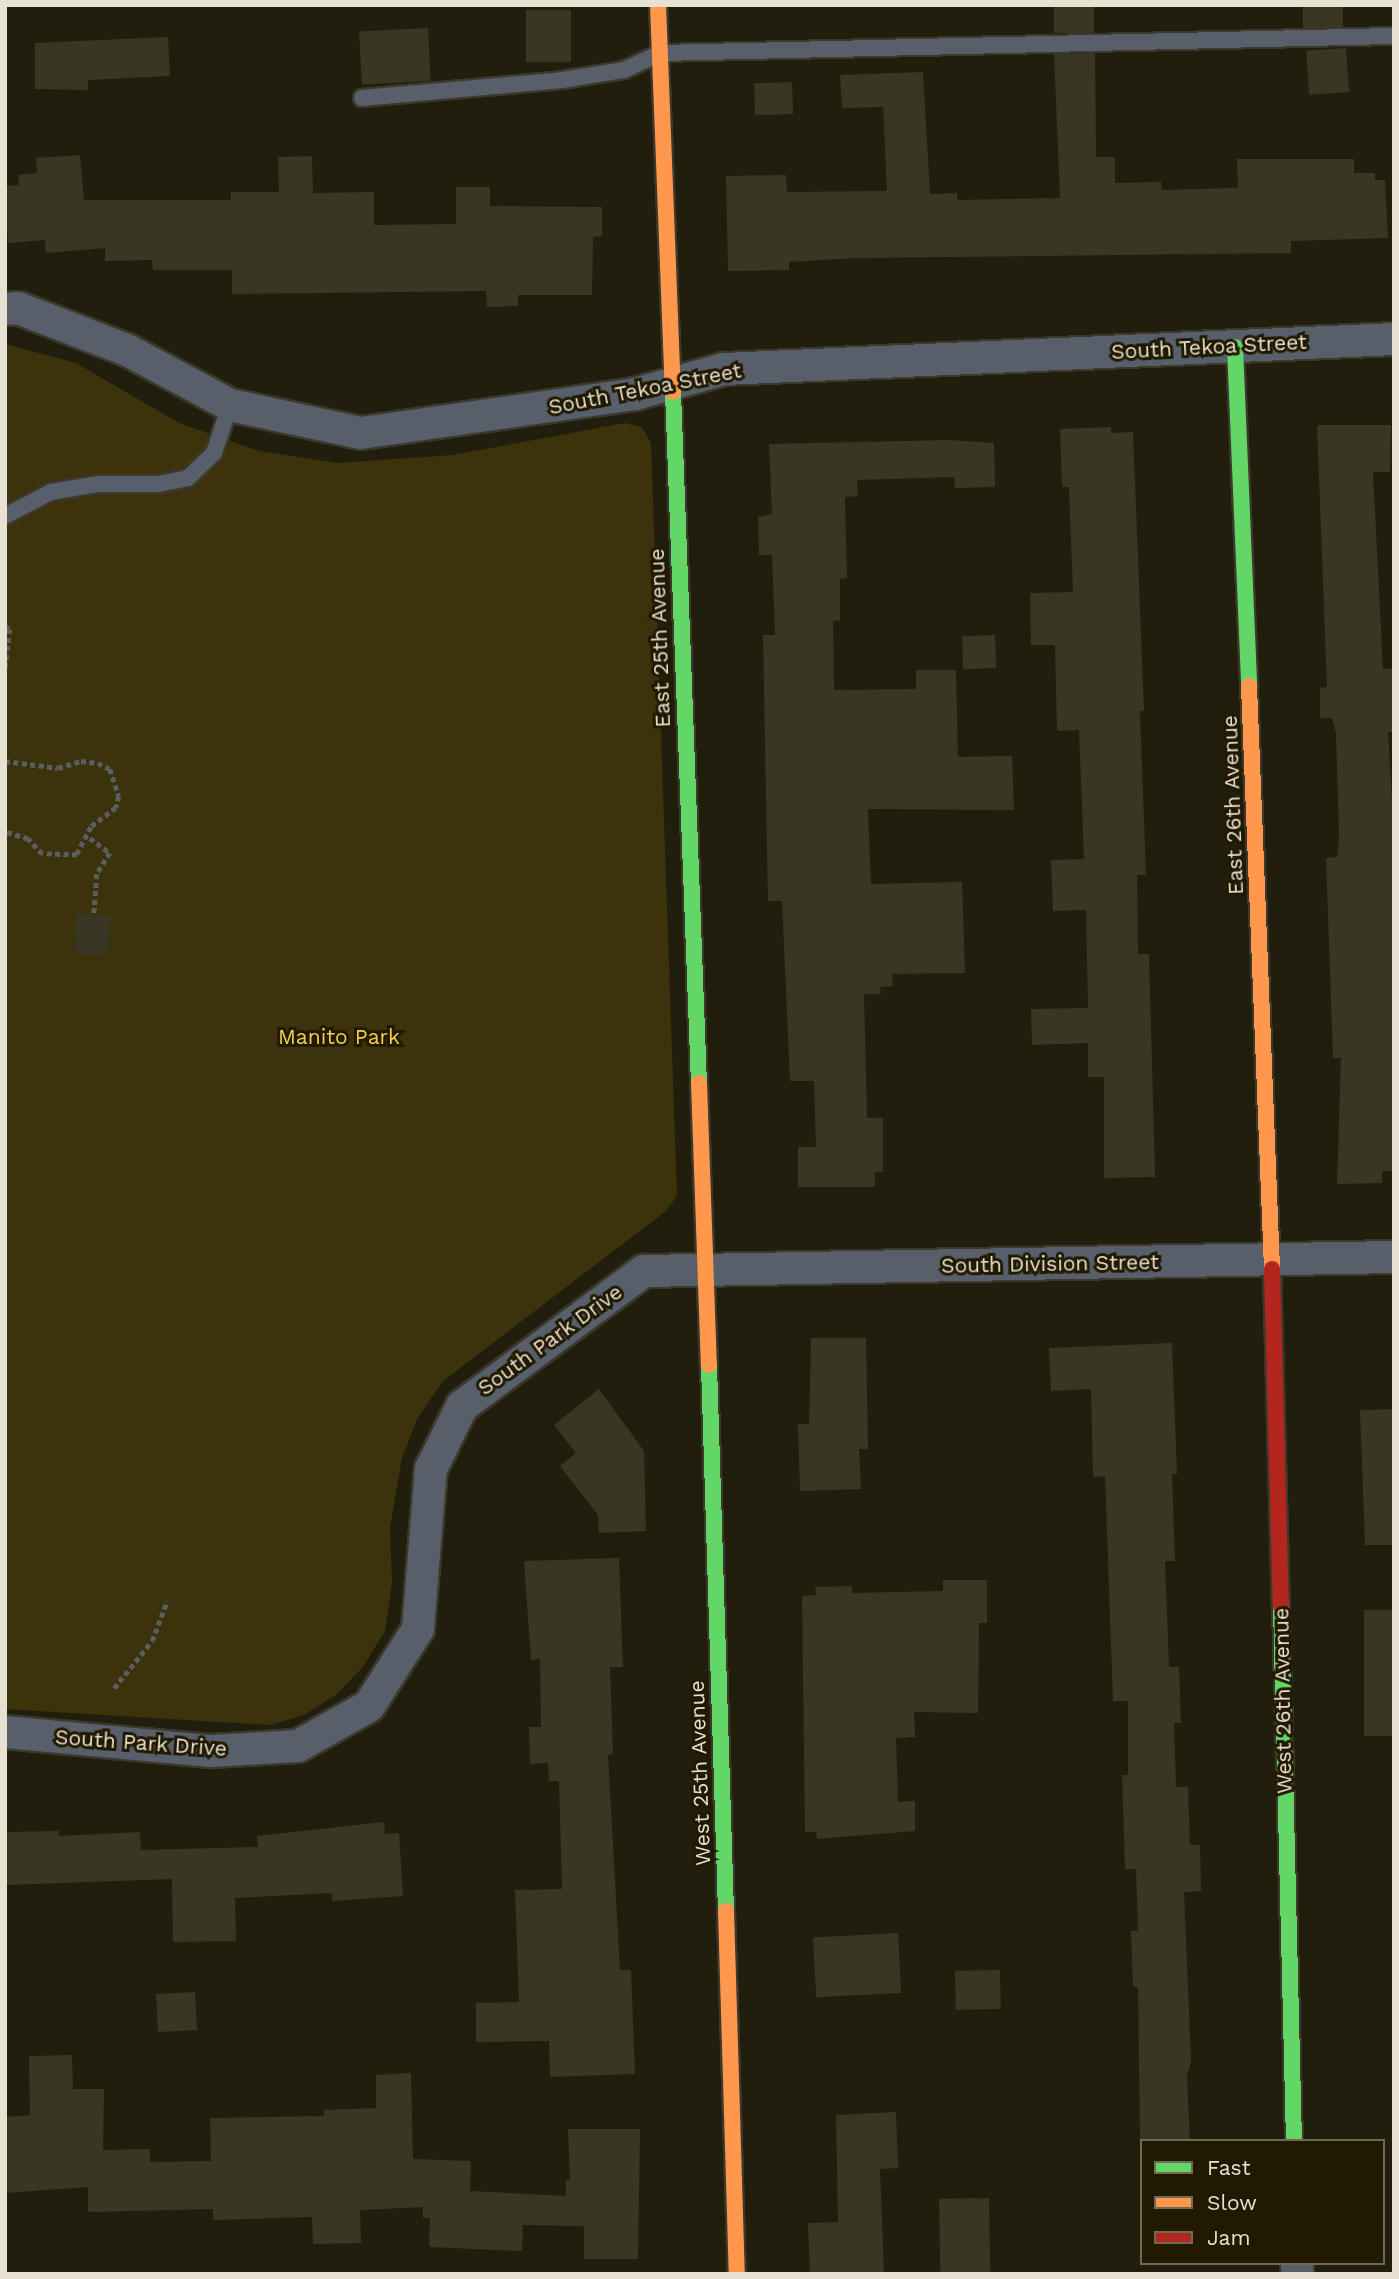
<!DOCTYPE html>
<style>
body{margin:0}
#map{position:relative;width:1399px;height:2279px;overflow:hidden;background:#221e0e;font-family:"Work Sans",sans-serif}
div>[style]{position:absolute}
.green>*{inset:0;background:#3c320b}
.building>*{inset:0;background:#3a3624;transform-origin:0 0}
.path>*{height:4.5px;margin-top:-2.25px;transform-origin:0;background:repeating-linear-gradient(90deg,#5a5e60 0 5px,transparent 0 8.5px)}
.roads{filter:drop-shadow(2px 0 #3c382b) drop-shadow(-2px 0 #3c382b) drop-shadow(0 2px #3c382b) drop-shadow(0 -2px #3c382b)}
.lane>*{height:16px;margin:-8px;padding:0 8px;transform-origin:8px;border-radius:8px;background:#575f6a}
.street>*{height:32px;margin:-16px;padding:0 16px;transform-origin:16px;border-radius:16px;background:#575f6a}
.fast>*{height:16px;margin:-8px;padding:0 8px;transform-origin:8px;border-radius:8px;background:#63d668}
.slow>*{height:16px;margin:-8px;padding:0 8px;transform-origin:8px;border-radius:8px;background:#ff974d}
.jam>*{height:16px;margin:-8px;padding:0 8px;transform-origin:8px;border-radius:8px;background:#b3261e}
span{translate:-50% -50%;white-space:nowrap;text-align:center;line-height:1.15;-webkit-text-stroke:6px #211900;paint-order:stroke}
.street-label{font-size:21px;color:#e6e1d1}
.park-label{font-size:21px;color:#f4d049}
.frame{position:absolute;inset:0;border:7px solid #e6e1d1;pointer-events:none}
.legend{position:absolute;left:1140px;top:2139px;width:245px;height:126px;box-sizing:border-box;background:#211900;border:2px solid #706954;margin:0;padding:9px 12px;list-style:none;font-size:21px;color:#e6e1d1}
.legend li{display:flex;align-items:center;gap:14px;height:35px}
.legend b{width:35px;border:2px solid #706954}
</style>
<div id="map">
<div class="green">
<i style="clip-path:polygon(5px 344px,76px 363px,179px 423px,259px 451px,338px 463px,453px 455px,625px 423px,642px 427px,651px 443px,677px 1196px,666px 1211px,443px 1381px,417px 1419px,402px 1458px,390px 1528px,392px 1583px,385px 1631px,363px 1667px,337px 1694px,304px 1715px,270px 1725px,5px 1709px)"></i>
</div>
<div class="building">
<i style="left:1054px;top:5px;width:40px;height:28px"></i>
<i style="left:1303px;top:5px;width:40px;height:23px"></i>
<i style="left:526px;top:10px;width:45px;height:52px"></i>
<i style="left:428px;top:28px;width:53px;height:69px;rotate:87deg"></i>
<i style="clip-path:polygon(168px 37px,170px 76px,88px 80px,88px 90px,35px 89px,35px 43px)"></i>
<i style="left:1346px;top:48px;width:44px;height:40px;rotate:86deg"></i>
<i style="clip-path:polygon(1095px 53px,1096px 157px,1115px 157px,1115px 183px,1161px 182px,1162px 190px,1238px 188px,1237px 159px,1354px 159px,1354px 173px,1375px 173px,1375px 180px,1385px 180px,1388px 238px,1291px 241px,1291px 253px,856px 258px,789px 262px,789px 270px,728px 271px,726px 176px,786px 175px,787px 192px,887px 191px,883px 107px,842px 108px,840px 75px,923px 72px,930px 194px,957px 193px,957px 200px,1060px 198px,1054px 54px)"></i>
<i style="left:792px;top:82px;width:32px;height:38px;rotate:88deg"></i>
<i style="clip-path:polygon(80px 155px,84px 200px,231px 200px,231px 192px,279px 192px,278px 157px,312px 156px,313px 193px,374px 192px,374px 225px,456px 224px,456px 187px,490px 187px,490px 206px,602px 207px,602px 236px,593px 237px,592px 295px,518px 295px,518px 306px,487px 307px,486px 291px,232px 294px,232px 270px,153px 270px,152px 260px,105px 261px,105px 248px,46px 253px,45px 240px,8px 243px,5px 186px,19px 185px,18px 175px,37px 173px,36px 158px)"></i>
<i style="clip-path:polygon(1317px 425px,1391px 425px,1390px 472px,1373px 472px,1383px 669px,1394px 668px,1394px 732px,1388px 732px,1394px 835px,1394px 1171px,1382px 1171px,1382px 1183px,1337px 1184px,1341px 1058px,1333px 1058px,1326px 858px,1337px 857px,1339px 837px,1336px 733px,1332px 718px,1320px 718px,1320px 688px,1327px 687px)"></i>
<i style="clip-path:polygon(1111px 427px,1111px 433px,1133px 432px,1144px 711px,1140px 711px,1146px 875px,1137px 875px,1138px 954px,1149px 954px,1155px 1177px,1104px 1178px,1104px 1077px,1088px 1077px,1088px 1043px,1032px 1045px,1031px 1009px,1088px 1008px,1086px 910px,1053px 911px,1051px 860px,1084px 859px,1079px 730px,1057px 731px,1055px 645px,1031px 645px,1030px 593px,1073px 592px,1069px 487px,1062px 487px,1060px 429px)"></i>
<i style="clip-path:polygon(950px 440px,994px 443px,995px 487px,955px 488px,954px 477px,857px 480px,858px 496px,845px 497px,847px 578px,840px 579px,840px 620px,833px 621px,834px 690px,916px 689px,916px 670px,956px 670px,958px 757px,1012px 756px,1014px 810px,868px 809px,871px 884px,962px 882px,965px 973px,892px 974px,893px 986px,880px 987px,881px 994px,864px 994px,867px 1118px,883px 1118px,883px 1172px,875px 1172px,875px 1187px,798px 1187px,798px 1147px,816px 1147px,814px 1081px,790px 1081px,782px 901px,768px 901px,763px 635px,775px 635px,772px 555px,759px 555px,758px 517px,772px 514px,769px 444px)"></i>
<i style="left:995px;top:635px;width:33px;height:33px;rotate:88deg"></i>
<i style="left:76px;top:914px;width:34px;height:40px;rotate:2deg"></i>
<i style="clip-path:polygon(811px 1338px,866px 1338px,868px 1449px,859px 1449px,861px 1489px,800px 1491px,798px 1424px,809px 1424px)"></i>
<i style="clip-path:polygon(1172px 1343px,1177px 1474px,1172px 1474px,1175px 1561px,1165px 1561px,1169px 1667px,1179px 1667px,1181px 1723px,1174px 1723px,1176px 1787px,1188px 1787px,1190px 1845px,1200px 1845px,1201px 1891px,1184px 1892px,1191px 2061px,1187px 2076px,1190px 2141px,1140px 2141px,1138px 1987px,1133px 1987px,1131px 1931px,1138px 1931px,1136px 1869px,1125px 1869px,1122px 1775px,1128px 1775px,1128px 1701px,1113px 1701px,1105px 1476px,1093px 1477px,1091px 1389px,1051px 1391px,1049px 1348px)"></i>
<i style="clip-path:polygon(599px 1389px,644px 1451px,646px 1531px,599px 1533px,598px 1515px,560px 1466px,576px 1453px,554px 1425px)"></i>
<i style="clip-path:polygon(1394px 1409px,1394px 1545px,1365px 1545px,1360px 1410px)"></i>
<i style="clip-path:polygon(619px 1558px,623px 1667px,610px 1667px,613px 1754px,608px 1755px,620px 1970px,631px 1970px,635px 2074px,550px 2077px,549px 2041px,476px 2042px,476px 2003px,519px 2002px,515px 1890px,562px 1889px,559px 1781px,549px 1781px,548px 1763px,530px 1764px,529px 1727px,541px 1727px,540px 1659px,531px 1660px,524px 1561px)"></i>
<i style="clip-path:polygon(943px 1580px,987px 1580px,987px 1623px,979px 1623px,978px 1713px,914px 1712px,915px 1737px,896px 1738px,898px 1802px,915px 1801px,915px 1831px,817px 1839px,816px 1832px,805px 1832px,802px 1596px,816px 1595px,815px 1587px,852px 1586px,852px 1593px,943px 1591px)"></i>
<i style="left:1394px;top:1610px;width:126px;height:30px;rotate:90deg"></i>
<i style="clip-path:polygon(384px 1822px,385px 1834px,399px 1833px,403px 1896px,332px 1901px,332px 1893px,235px 1898px,236px 1941px,173px 1942px,172px 1879px,7px 1885px,6px 1832px,59px 1831px,59px 1836px,140px 1832px,141px 1850px,258px 1847px,257px 1836px)"></i>
<i style="left:898px;top:1933px;width:60px;height:85px;rotate:87deg"></i>
<i style="left:1000px;top:1970px;width:39px;height:45px;rotate:89deg"></i>
<i style="left:195px;top:1992px;width:38px;height:39px;rotate:87deg"></i>
<i style="clip-path:polygon(72px 2055px,73px 2089px,104px 2089px,103px 2150px,150px 2149px,150px 2162px,211px 2161px,210px 2118px,324px 2116px,324px 2110px,376px 2108px,376px 2075px,411px 2073px,413px 2159px,471px 2161px,470px 2191px,566px 2196px,566px 2180px,570px 2180px,568px 2129px,640px 2129px,638px 2259px,584px 2259px,584px 2226px,523px 2225px,522px 2251px,429px 2247px,430px 2218px,423px 2218px,423px 2207px,360px 2210px,361px 2243px,313px 2244px,312px 2217px,213px 2220px,213px 2209px,88px 2212px,88px 2187px,5px 2193px,5px 2117px,30px 2115px,29px 2056px)"></i>
<i style="clip-path:polygon(896px 2112px,898px 2168px,880px 2169px,884px 2274px,810px 2274px,808px 2223px,838px 2222px,836px 2115px)"></i>
<i style="left:989px;top:2198px;width:76px;height:50px;rotate:89deg"></i>
</div>
<div class="path">
<i style="left:5px;top:626px;width:6px;rotate:31deg"></i>
<i style="left:10px;top:629px;width:39px;rotate:97deg"></i>
<i style="left:5px;top:761px;width:53px;rotate:7.5deg"></i>
<i style="left:58px;top:768px;width:24px;rotate:-17deg"></i>
<i style="left:81px;top:761px;width:17px;rotate:7deg"></i>
<i style="left:98px;top:763px;width:13px;rotate:27deg"></i>
<i style="left:110px;top:769px;width:28px;rotate:72deg"></i>
<i style="left:119px;top:796px;width:12px;rotate:104deg"></i>
<i style="left:116px;top:808px;width:31px;rotate:143deg"></i>
<i style="left:91px;top:827px;width:31px;rotate:117deg"></i>
<i style="left:77px;top:855px;width:35px;rotate:-178deg"></i>
<i style="left:42px;top:854px;width:21px;rotate:-133deg"></i>
<i style="left:28px;top:839px;width:24px;rotate:-163deg"></i>
<i style="left:90px;top:838px;width:25px;rotate:37deg"></i>
<i style="left:110px;top:853px;width:25px;rotate:122deg"></i>
<i style="left:97px;top:874px;width:41px;rotate:94.2deg"></i>
<i style="left:114px;top:1688px;width:60px;rotate:-51deg"></i>
<i style="left:152px;top:1641px;width:43px;rotate:-69.4deg"></i>
</div>
<div class="roads">
<div class="lane">
<i style="left:362px;top:98px;width:201px;rotate:-5.1deg"></i>
<i style="left:562px;top:80px;width:63px;rotate:-9.2deg"></i>
<i style="left:624px;top:70px;width:40px;rotate:-25deg"></i>
<i style="left:660px;top:53px;width:734px;rotate:-1.33deg"></i>
<i style="left:5px;top:516px;width:52px;rotate:-27.6deg"></i>
<i style="left:51px;top:492px;width:48px;rotate:-9.7deg"></i>
<i style="left:98px;top:484px;width:60px"></i>
<i style="left:158px;top:484px;width:31px;rotate:-11deg"></i>
<i style="left:188px;top:478px;width:36px;rotate:-44deg"></i>
<i style="left:214px;top:453px;width:51px;rotate:-71.6deg"></i>
</div>
<div class="street">
<i style="left:5px;top:309px;width:13px;rotate:-4deg"></i>
<i style="left:18px;top:308px;width:117px;rotate:21.1deg"></i>
<i style="left:127px;top:350px;width:117px;rotate:28.1deg"></i>
<i style="left:230px;top:405px;width:134px;rotate:12.1deg"></i>
<i style="left:361px;top:433px;width:277px;rotate:-8.1deg"></i>
<i style="left:635px;top:394px;width:92px;rotate:-15.7deg"></i>
<i style="left:724px;top:369px;width:671px;rotate:-2.56deg"></i>
<i style="left:5px;top:1732px;width:207px;rotate:5.3deg"></i>
<i style="left:211px;top:1751px;width:87px;rotate:-3.3deg"></i>
<i style="left:298px;top:1746px;width:81px;rotate:-29.4deg"></i>
<i style="left:369px;top:1706px;width:91px;rotate:-57.5deg"></i>
<i style="left:418px;top:1629px;width:161px;rotate:-85.4deg"></i>
<i style="left:431px;top:1469px;width:70px;rotate:-63.8deg"></i>
<i style="left:462px;top:1406px;width:227px;rotate:-36.6deg"></i>
<i style="left:644px;top:1271px;width:750px;rotate:-1.07deg"></i>
<i style="left:1297px;top:2263px;width:11px;rotate:90deg"></i>
</div>
<div class="fast">
<i style="left:1235px;top:347px;width:339px;rotate:87.6deg"></i>
<i style="left:673px;top:392px;width:691px;rotate:87.85deg"></i>
<i style="left:709px;top:1365px;width:546px;rotate:88.22deg"></i>
<i style="left:1281px;top:1606px;width:535px;rotate:88.61deg"></i>
</div>
<div class="slow">
<i style="left:658px;top:5px;width:387px;rotate:87.8deg"></i>
<i style="left:1249px;top:686px;width:583px;rotate:87.74deg"></i>
<i style="left:699px;top:1083px;width:282px;rotate:88deg"></i>
<i style="left:726px;top:1911px;width:363px;rotate:88.3deg"></i>
</div>
<div class="jam">
<i style="left:1272px;top:1269px;width:337px;rotate:88.5deg"></i>
</div>
</div>
<div class="street-label">
<span style="left:1209px;top:347px;rotate:-3deg">South Tekoa Street</span>
<span style="left:645px;top:389px;rotate:-11deg">South Tekoa Street</span>
<span style="left:660px;top:638px;rotate:-92deg">East 25th Avenue</span>
<span style="left:1233px;top:805px;rotate:-92deg">East 26th Avenue</span>
<span style="left:1050px;top:1264px;rotate:-1deg">South Division Street</span>
<span style="left:550px;top:1340px;rotate:-36deg">South Park Drive</span>
<span style="left:1283px;top:1701px;rotate:-91deg">West 26th Avenue</span>
<span style="left:141px;top:1743px;rotate:4deg">South Park Drive</span>
<span style="left:700px;top:1773px;rotate:-92deg">West 25th Avenue</span>
</div>
<div class="park-label">
<span style="left:339px;top:1037px">Manito Park</span>
</div>
<div class="frame"></div>
<ul class="legend">
<li><b style="height:9px;background:#63d668"></b>Fast</li>
<li><b style="height:9px;background:#ff974d"></b>Slow</li>
<li><b style="height:9px;background:#b3261e"></b>Jam</li>
</ul>
</div>
